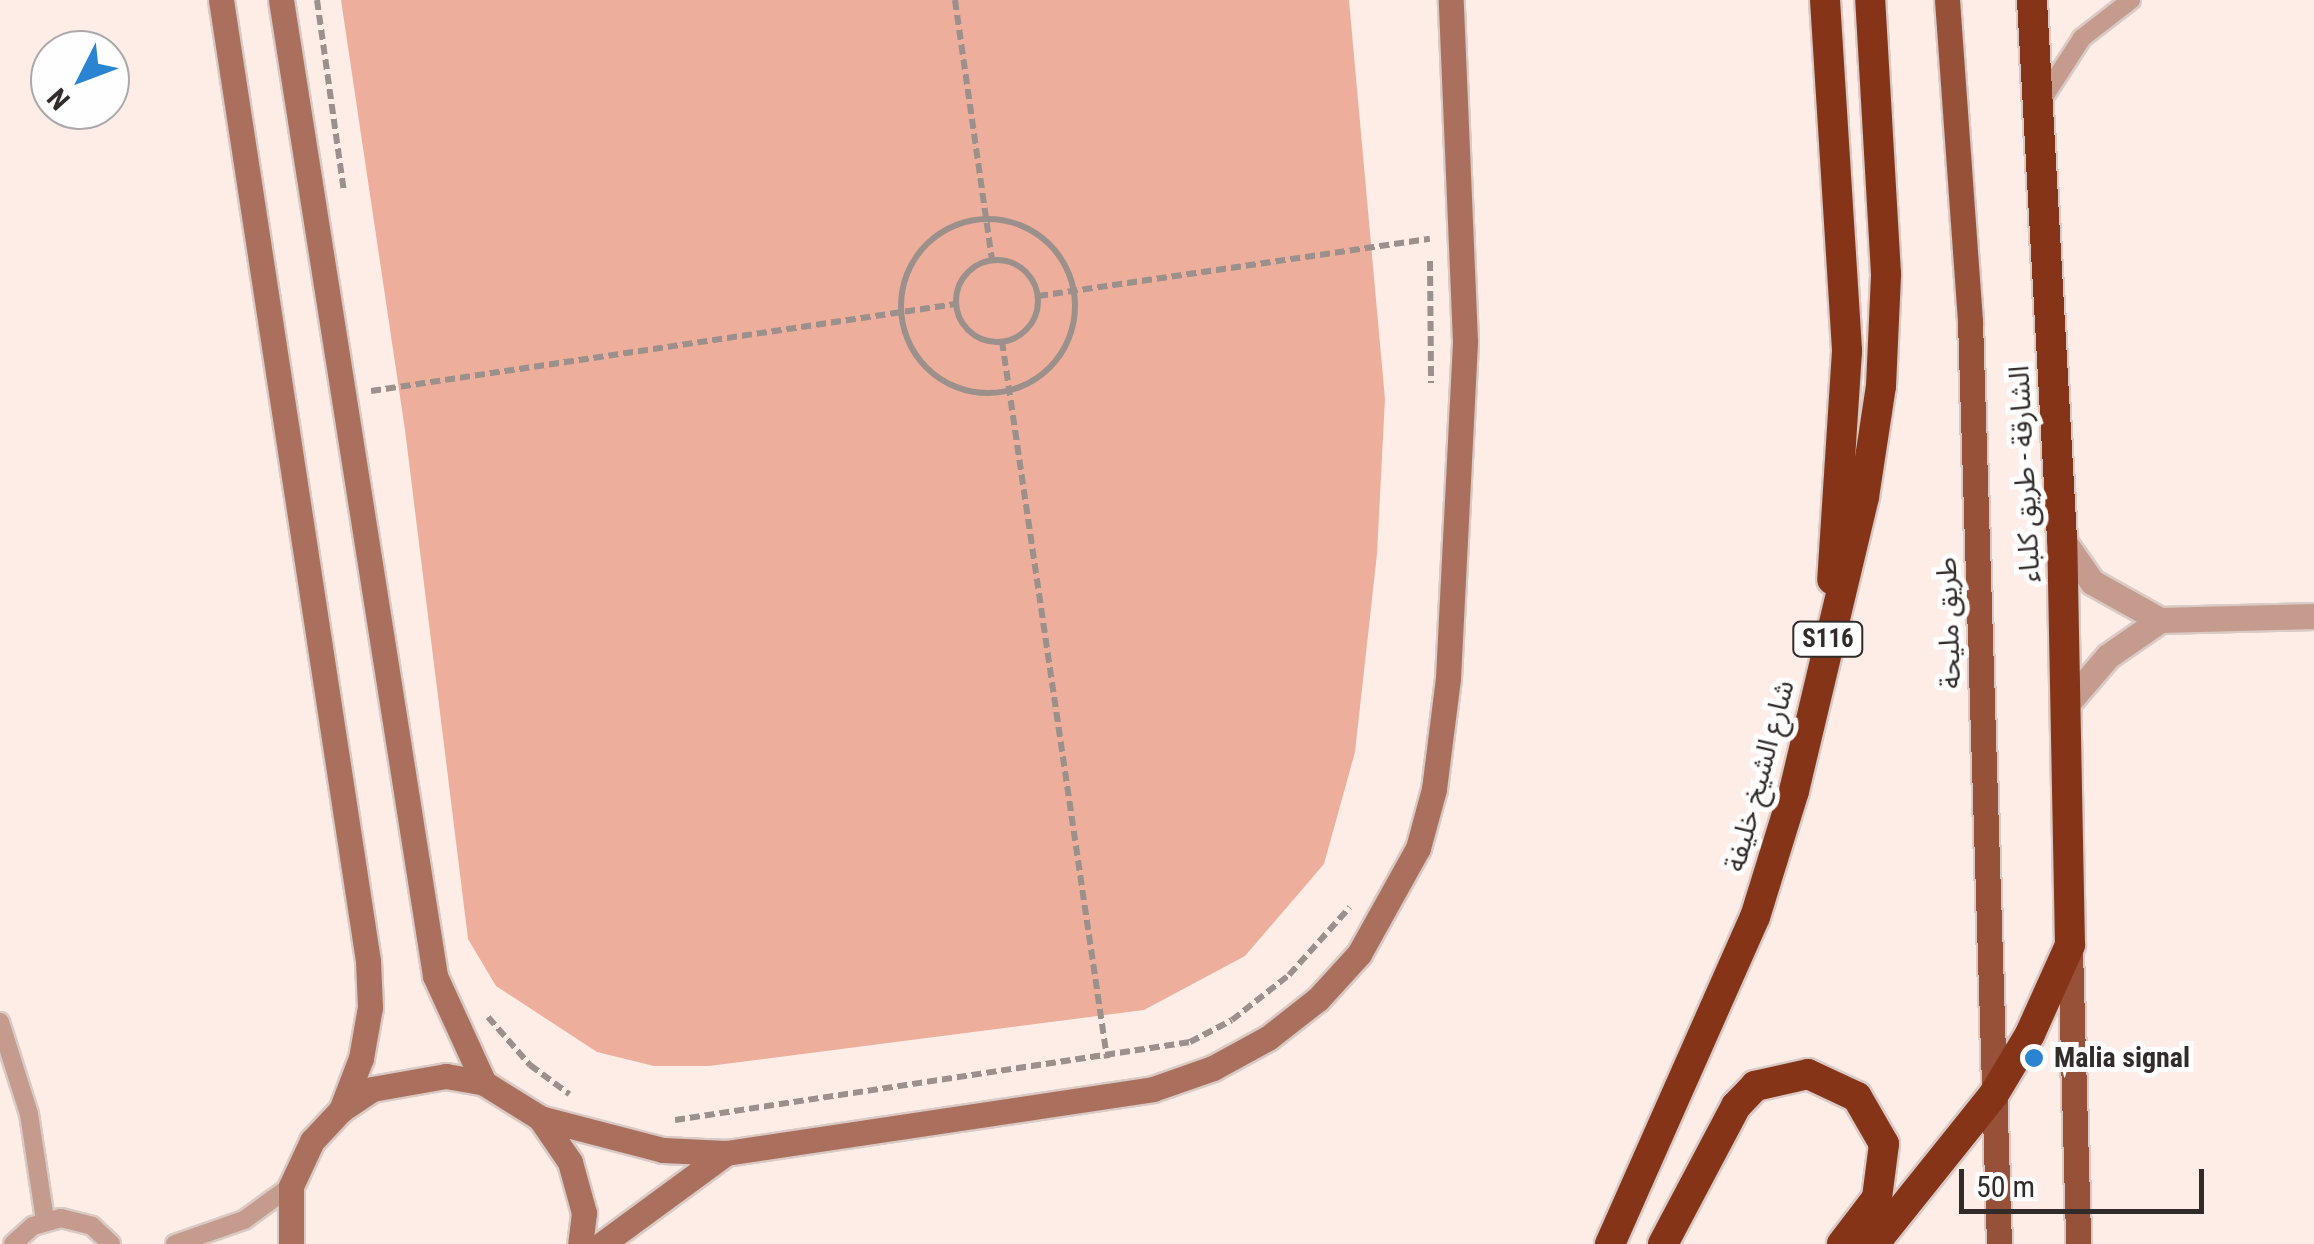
<!DOCTYPE html>
<meta charset="utf-8">
<style>
body{margin:0}
#map{position:relative;width:2314px;height:1244px;overflow:hidden;background:#feede7;font-family:"Roboto Condensed","Noto Sans Arabic",sans-serif}
div>[style]{position:absolute}
.green>*{inset:0;background:#edaf9b}
.path>*{height:6px;margin-top:-3px;transform-origin:0;background:repeating-linear-gradient(90deg,#9b908c 0 10px,transparent 0 15px)}
.path>.ring{margin:-3px;padding:0;box-sizing:content-box;background:none;border:6px solid #9b908c;border-radius:50%}
.roads{filter:drop-shadow(2px 0 #d9cac5) drop-shadow(-2px 0 #d9cac5) drop-shadow(0 2px #d9cac5) drop-shadow(0 -2px #d9cac5)}
.lane>*{height:18px;margin:-9px;padding:0 9px;transform-origin:9px;border-radius:9px;background:#c49b8d}
.street>*{height:25px;margin:-12.5px;padding:0 12.5px;transform-origin:12.5px;border-radius:12.5px;background:#c49b8d}
.secondary>*{height:25px;margin:-12.5px;padding:0 12.5px;transform-origin:12.5px;border-radius:12.5px;background:#ab705d}
.primary>*{height:25px;margin:-12.5px;padding:0 12.5px;transform-origin:12.5px;border-radius:12.5px;background:#975139}
.highway>*{height:30px;margin:-15px;padding:0 15px;transform-origin:15px;border-radius:15px;background:#853417}
.dots>*{width:28px;height:28px;translate:-50% -50%;box-sizing:border-box;border:5px solid #fefefe;border-radius:50%}
span{translate:-50% -50%;white-space:nowrap;text-align:center;line-height:1.15;-webkit-text-stroke:10px #fefefe;paint-order:stroke}
.shield-label span{padding:2px 8px;background:#fefefe;border:2px solid;border-radius:8px;-webkit-text-stroke-width:0}
.shield-label{font-size:25px;color:#312b29;font-weight:700}
.street-label{font-size:28px;color:#312b29}
.poi-label{font-size:28px;color:#312b29;font-weight:700}
.left{translate:0 -50%;text-align:left}
.north{position:absolute;left:30px;top:30px;width:100px;height:100px;box-sizing:border-box;background:#fefefe;border:2px solid #acaaa9;border-radius:50%;rotate:228deg;font-size:28px;font-weight:700;line-height:40px;text-align:center;color:#312b29}
.north::after{content:'';display:block;margin:auto;width:35px;height:45px;background:#2a84d1;clip-path:polygon(50% 0,100% 100%,50% 72%,0 100%)}
.scale{position:absolute;left:1959px;top:1169px;width:245px;height:45px;box-sizing:border-box;border:5px solid #312b29;border-top:0;padding-left:12px;font-size:30px;line-height:35px;white-space:nowrap;color:#312b29;-webkit-text-stroke:8px #fefefe;paint-order:stroke}
</style>
<div id="map">
<div class="green">
<i style="clip-path:polygon(341px 0,1349px 0,1385px 399px,1377px 554px,1355px 752px,1324px 864px,1245px 956px,1144px 1010px,709px 1066px,654px 1066px,597px 1052px,496px 986px,468px 939px,405px 430px)"></i>
</div>
<div class="path">
<i style="left:317px;top:0;width:194px;rotate:82deg"></i>
<i style="left:955px;top:0;width:263px;rotate:81.9deg"></i>
<i class="ring" style="left:901px;top:219px;width:168px;height:168px"></i>
<i class="ring" style="left:956px;top:260px;width:76px;height:76px"></i>
<i style="left:1430px;top:261px;width:122px;rotate:89.5deg"></i>
<i style="left:1038px;top:296px;width:396px;rotate:-8.3deg"></i>
<i style="left:1002px;top:341px;width:725px;rotate:81.67deg"></i>
<i style="left:371px;top:391px;width:591px;rotate:-8.46deg"></i>
<i style="left:488px;top:1017px;width:64px;rotate:48.8deg"></i>
<i style="left:530px;top:1065px;width:49px;rotate:36.6deg"></i>
<i style="left:675px;top:1120px;width:521px;rotate:-8.61deg"></i>
<i style="left:1190px;top:1042px;width:47px;rotate:-27.6deg"></i>
<i style="left:1232px;top:1020px;width:73px;rotate:-38.3deg"></i>
<i style="left:1289px;top:975px;width:91px;rotate:-48.1deg"></i>
</div>
<div class="roads">
<div class="lane">
<i style="left:2040px;top:103px;width:77px;rotate:-57.1deg"></i>
<i style="left:2082px;top:38px;width:62px;rotate:-37.8deg"></i>
<i style="left:0;top:1022px;width:96px;rotate:72.5deg"></i>
<i style="left:29px;top:1114px;width:107px;rotate:81.4deg"></i>
<i style="left:13px;top:1244px;width:27px;rotate:-42deg"></i>
<i style="left:33px;top:1226px;width:29px;rotate:-16deg"></i>
<i style="left:61px;top:1218px;width:32px;rotate:14deg"></i>
<i style="left:92px;top:1226px;width:26px;rotate:43deg"></i>
<i style="left:175px;top:1244px;width:73px;rotate:-19.2deg"></i>
<i style="left:244px;top:1220px;width:58px;rotate:-35.9deg"></i>
</div>
<div class="street">
<i style="left:2062px;top:539px;width:52px;rotate:55.1deg"></i>
<i style="left:2092px;top:582px;width:78px;rotate:29.2deg"></i>
<i style="left:2160px;top:620px;width:154px;rotate:-1.5deg"></i>
<i style="left:2067px;top:704px;width:63px;rotate:-49.5deg"></i>
<i style="left:2108px;top:656px;width:63px;rotate:-34.7deg"></i>
</div>
<div class="secondary">
<i style="left:221px;top:0;width:972px;rotate:81.3deg"></i>
<i style="left:368px;top:961px;width:46px;rotate:87.5deg"></i>
<i style="left:370px;top:1007px;width:52px;rotate:100deg"></i>
<i style="left:361px;top:1058px;width:56px;rotate:111deg"></i>
<i style="left:281px;top:0;width:988px;rotate:81.03deg"></i>
<i style="left:435px;top:976px;width:118px;rotate:65.4deg"></i>
<i style="left:540px;top:1118px;width:127px;rotate:14.6deg"></i>
<i style="left:663px;top:1150px;width:63px;rotate:2.7deg"></i>
<i style="left:726px;top:1153px;width:432px;rotate:-8.5deg"></i>
<i style="left:1153px;top:1089px;width:64px;rotate:-19.3deg"></i>
<i style="left:1213px;top:1068px;width:63px;rotate:-28.6deg"></i>
<i style="left:1268px;top:1038px;width:63px;rotate:-38deg"></i>
<i style="left:1318px;top:999px;width:61px;rotate:-47.7deg"></i>
<i style="left:1359px;top:954px;width:121px;rotate:-60.9deg"></i>
<i style="left:1418px;top:848px;width:61px;rotate:-74.8deg"></i>
<i style="left:1434px;top:789px;width:112px;rotate:-82.8deg"></i>
<i style="left:1448px;top:678px;width:337px;rotate:-87.1deg"></i>
<i style="left:1465px;top:341px;width:341px;rotate:-92.4deg"></i>
<i style="left:291px;top:1244px;width:58px;rotate:-90deg"></i>
<i style="left:291px;top:1186px;width:50px;rotate:-65deg"></i>
<i style="left:312px;top:1141px;width:42px;rotate:-46.9deg"></i>
<i style="left:341px;top:1110px;width:37px;rotate:-34deg"></i>
<i style="left:372px;top:1089px;width:75px;rotate:-10deg"></i>
<i style="left:446px;top:1076px;width:39px;rotate:10deg"></i>
<i style="left:484px;top:1083px;width:66px;rotate:32deg"></i>
<i style="left:540px;top:1118px;width:53px;rotate:55.7deg"></i>
<i style="left:570px;top:1162px;width:53px;rotate:74.6deg"></i>
<i style="left:584px;top:1213px;width:31px;rotate:97deg"></i>
<i style="left:602px;top:1244px;width:154px;rotate:-36.3deg"></i>
</div>
<div class="primary">
<i style="left:1947px;top:0;width:322px;rotate:85.9deg"></i>
<i style="left:1970px;top:321px;width:923px;rotate:88.2deg"></i>
<i style="left:2070px;top:949px;width:295px;rotate:88.4deg"></i>
</div>
<div class="highway">
<i style="left:1825px;top:0;width:352px;rotate:86.4deg"></i>
<i style="left:1847px;top:351px;width:229px;rotate:93.7deg"></i>
<i style="left:1610px;top:1244px;width:358px;rotate:-66.1deg"></i>
<i style="left:1755px;top:917px;width:132px;rotate:-72.8deg"></i>
<i style="left:1794px;top:791px;width:302px;rotate:-76.6deg"></i>
<i style="left:1864px;top:497px;width:112px;rotate:-81.3deg"></i>
<i style="left:1881px;top:386px;width:112px;rotate:-87.4deg"></i>
<i style="left:1886px;top:274px;width:274px;rotate:-93.3deg"></i>
<i style="left:1663px;top:1244px;width:156px;rotate:-62.1deg"></i>
<i style="left:1736px;top:1106px;width:28px;rotate:-46deg"></i>
<i style="left:1755px;top:1086px;width:54px;rotate:-12.8deg"></i>
<i style="left:1808px;top:1074px;width:54px;rotate:25.1deg"></i>
<i style="left:1857px;top:1097px;width:54px;rotate:60.1deg"></i>
<i style="left:1884px;top:1144px;width:54px;rotate:97.4deg"></i>
<i style="left:1877px;top:1198px;width:58px;rotate:127.3deg"></i>
<i style="left:1874px;top:1244px;width:192px;rotate:-51.3deg"></i>
<i style="left:1994px;top:1094px;width:70px;rotate:-59deg"></i>
<i style="left:2030px;top:1034px;width:98px;rotate:-65.8deg"></i>
<i style="left:2070px;top:945px;width:406px;rotate:-91.1deg"></i>
<i style="left:2062px;top:539px;width:540px;rotate:-93.19deg"></i>
</div>
</div>
<div class="dots">
<i style="left:2034px;top:1058px;background:#2a84d1"></i>
</div>
<div class="shield-label">
<span style="left:1828px;top:639px">S116</span>
</div>
<div class="street-label">
<span style="left:2025px;top:474px;rotate:-93deg">الشارقة - طريق كلباء</span>
<span style="left:1949px;top:623px;rotate:-92deg">طريق مليحة</span>
<span style="left:1760px;top:776px;rotate:-75deg">شارع الشيخ خليفة</span>
</div>
<div class="poi-label">
<span class="left" style="left:2054px;top:1058px">Malia signal</span>
</div>
<div class="north">N</div>
<div class="scale">50 m</div>
</div>
